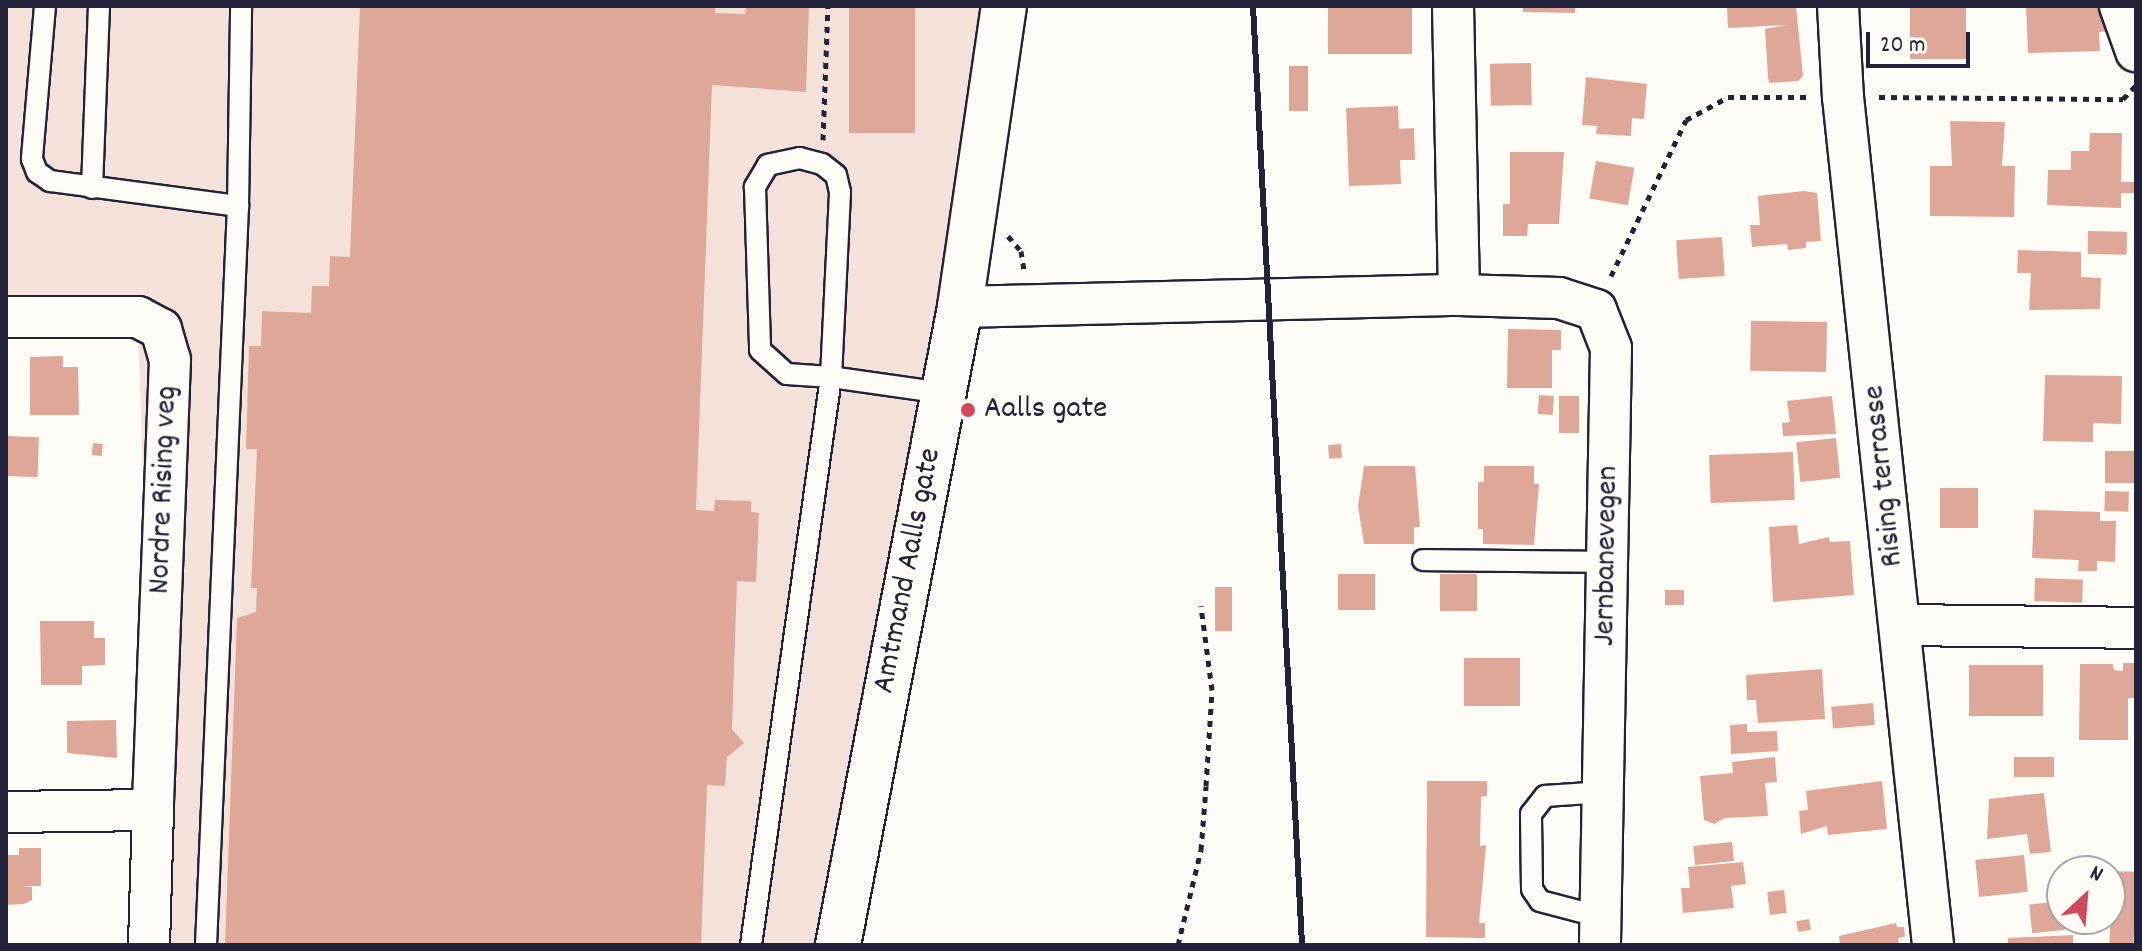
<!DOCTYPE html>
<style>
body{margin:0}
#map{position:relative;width:2142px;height:951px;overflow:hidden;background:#fdfcf7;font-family:Dekko,sans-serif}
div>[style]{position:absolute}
.built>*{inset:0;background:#f4e2da}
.building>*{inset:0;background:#dfa797;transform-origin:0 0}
.path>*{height:5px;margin-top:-2.5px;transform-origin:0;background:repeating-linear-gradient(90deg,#22223b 0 6px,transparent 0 12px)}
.roads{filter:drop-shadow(2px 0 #22223b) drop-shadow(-2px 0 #22223b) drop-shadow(0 2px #22223b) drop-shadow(0 -2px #22223b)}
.service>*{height:20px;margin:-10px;padding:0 10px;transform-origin:10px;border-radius:10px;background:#fdfcf7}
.minor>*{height:40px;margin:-20px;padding:0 20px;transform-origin:20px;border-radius:20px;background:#fdfcf7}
.secondary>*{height:44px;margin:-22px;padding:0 22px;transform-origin:22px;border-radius:22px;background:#fdfcf7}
.rail>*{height:6px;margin:-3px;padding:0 3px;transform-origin:3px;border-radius:3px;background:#22223b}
.dots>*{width:22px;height:22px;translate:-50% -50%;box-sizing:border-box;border:4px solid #fdfcf7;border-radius:50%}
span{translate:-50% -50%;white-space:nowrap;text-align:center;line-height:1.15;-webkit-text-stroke:8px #fdfcf7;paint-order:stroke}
.poi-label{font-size:32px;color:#22223b}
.left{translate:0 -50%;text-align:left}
.street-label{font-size:32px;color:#22223b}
.frame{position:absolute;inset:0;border:8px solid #22223b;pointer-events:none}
.north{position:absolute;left:2046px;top:855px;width:80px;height:80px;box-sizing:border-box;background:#fdfcf7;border:2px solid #a5a5ac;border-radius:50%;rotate:26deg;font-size:22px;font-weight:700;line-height:32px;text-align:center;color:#22223b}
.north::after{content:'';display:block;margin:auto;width:28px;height:36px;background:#d1495b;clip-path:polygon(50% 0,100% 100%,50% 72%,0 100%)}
.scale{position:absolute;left:1866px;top:32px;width:104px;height:36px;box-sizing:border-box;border:4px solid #22223b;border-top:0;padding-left:10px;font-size:24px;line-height:28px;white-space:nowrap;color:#22223b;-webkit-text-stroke:6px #fdfcf7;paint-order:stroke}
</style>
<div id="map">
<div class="built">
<i style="clip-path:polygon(6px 6px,990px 6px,838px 945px,149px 945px,153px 810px,138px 318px,6px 317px)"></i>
</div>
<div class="building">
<i style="clip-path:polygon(360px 6px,715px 6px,715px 13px,745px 14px,746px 6px,809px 6px,806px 92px,712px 85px,696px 510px,714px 511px,715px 500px,751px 501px,751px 512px,759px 513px,756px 582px,737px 581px,732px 729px,744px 743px,727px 757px,725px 786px,707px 785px,701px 945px,225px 945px,237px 618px,256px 612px,257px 588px,251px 588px,257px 449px,246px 449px,249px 346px,261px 346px,262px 311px,311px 313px,312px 286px,329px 286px,330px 256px,350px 257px)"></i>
<i style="left:849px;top:6px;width:66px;height:127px"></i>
<i style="left:1328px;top:6px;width:84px;height:48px"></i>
<i style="clip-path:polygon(1523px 6px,1575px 6px,1575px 13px,1523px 12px)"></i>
<i style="clip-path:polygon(1727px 6px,1796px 6px,1803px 76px,1798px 81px,1769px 83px,1768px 77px,1765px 29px,1787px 25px,1728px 28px)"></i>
<i style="left:1910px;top:6px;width:56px;height:53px"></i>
<i style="clip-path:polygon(2026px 6px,2115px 6px,2116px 31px,2099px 32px,2100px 51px,2028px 53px)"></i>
<i style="left:1531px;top:63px;width:42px;height:41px;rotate:89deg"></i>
<i style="left:1289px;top:66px;width:19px;height:45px"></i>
<i style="clip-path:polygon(1586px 77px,1647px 84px,1644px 119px,1632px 118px,1631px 136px,1596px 134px,1597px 126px,1582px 125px)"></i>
<i style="clip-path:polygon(1398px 106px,1399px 129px,1414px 128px,1415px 160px,1400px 160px,1401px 184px,1349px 186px,1346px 108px)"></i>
<i style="clip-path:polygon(1950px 121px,2005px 122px,2002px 166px,2015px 166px,2014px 217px,1930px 216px,1930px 166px,1952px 166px)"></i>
<i style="clip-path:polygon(2090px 133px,2122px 133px,2121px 182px,2136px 182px,2136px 193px,2121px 193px,2121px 208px,2047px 205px,2048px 170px,2071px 170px,2071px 151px,2089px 151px)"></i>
<i style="clip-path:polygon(1510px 152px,1564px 152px,1559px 224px,1528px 224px,1527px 236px,1503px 236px,1503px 204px,1510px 204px)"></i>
<i style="left:1596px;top:161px;width:39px;height:38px;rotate:10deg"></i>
<i style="clip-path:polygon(1804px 191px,1817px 193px,1821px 241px,1806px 242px,1806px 248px,1788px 250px,1787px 244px,1752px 247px,1750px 225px,1760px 225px,1758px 196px)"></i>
<i style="left:2088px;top:231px;width:39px;height:23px;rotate:1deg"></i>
<i style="left:1722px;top:237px;width:39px;height:46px;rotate:86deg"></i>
<i style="clip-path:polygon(2018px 250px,2081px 252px,2081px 277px,2101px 278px,2100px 309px,2029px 310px,2031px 273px,2017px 273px)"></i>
<i style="left:1827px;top:322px;width:50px;height:76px;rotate:91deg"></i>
<i style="clip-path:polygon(1508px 329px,1561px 330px,1561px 350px,1552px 350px,1552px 388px,1507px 388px)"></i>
<i style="clip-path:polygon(63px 356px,63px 367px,78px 367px,79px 415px,30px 415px,30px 357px)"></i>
<i style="clip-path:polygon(2045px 375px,2122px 376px,2121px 424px,2093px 423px,2093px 442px,2043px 441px)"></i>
<i style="left:1539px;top:395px;width:15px;height:19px;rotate:4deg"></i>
<i style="left:1559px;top:396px;width:20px;height:37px"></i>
<i style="clip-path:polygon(1832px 396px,1836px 434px,1783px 436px,1782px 423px,1790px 422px,1787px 401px)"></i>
<i style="left:6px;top:436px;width:33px;height:40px;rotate:2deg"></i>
<i style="left:1836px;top:438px;width:40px;height:40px;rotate:84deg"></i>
<i style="left:93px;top:443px;width:10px;height:12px;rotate:6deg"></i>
<i style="left:1341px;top:444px;width:14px;height:13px;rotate:86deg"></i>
<i style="left:2105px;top:451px;width:31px;height:32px"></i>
<i style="left:1793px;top:452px;width:48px;height:84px;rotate:88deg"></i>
<i style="clip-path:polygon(1364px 466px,1415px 466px,1420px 527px,1414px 527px,1414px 544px,1364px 544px,1358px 506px)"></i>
<i style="clip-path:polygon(1484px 466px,1534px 466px,1534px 484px,1539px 484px,1534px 545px,1483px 544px,1483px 529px,1478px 529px,1478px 482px,1484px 482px)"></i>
<i style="left:1940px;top:488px;width:38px;height:40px"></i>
<i style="left:2105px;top:491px;width:24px;height:20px;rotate:2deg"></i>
<i style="clip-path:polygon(2034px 510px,2100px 512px,2100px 521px,2116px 521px,2115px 562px,2097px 561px,2097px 571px,2078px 571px,2079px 560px,2032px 558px)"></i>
<i style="clip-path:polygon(1797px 525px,1799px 544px,1829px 537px,1830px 542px,1850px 541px,1854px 595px,1773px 602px,1769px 527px)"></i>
<i style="left:1338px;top:574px;width:37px;height:36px"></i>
<i style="left:1440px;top:574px;width:37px;height:37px"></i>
<i style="left:2035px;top:578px;width:48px;height:23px;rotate:2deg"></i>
<i style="left:1215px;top:587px;width:17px;height:44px"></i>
<i style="left:1684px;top:590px;width:15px;height:19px;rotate:90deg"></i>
<i style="clip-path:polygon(40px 621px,94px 621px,94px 638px,105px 638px,105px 665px,82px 666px,82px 685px,41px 685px)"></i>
<i style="left:1464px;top:658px;width:56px;height:48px"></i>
<i style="clip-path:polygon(2123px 663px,2136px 663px,2136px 698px,2128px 698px,2128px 740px,2079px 740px,2080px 664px,2113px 664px,2114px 670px,2123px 671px)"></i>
<i style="left:1969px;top:665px;width:74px;height:51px"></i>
<i style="clip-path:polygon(1822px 669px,1825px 719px,1758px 723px,1756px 700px,1747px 700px,1746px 675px)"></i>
<i style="left:1873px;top:703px;width:22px;height:42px;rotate:85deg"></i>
<i style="clip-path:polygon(116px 720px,117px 758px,67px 753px,67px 721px)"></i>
<i style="clip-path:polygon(1747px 724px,1747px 732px,1777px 731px,1778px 751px,1731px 754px,1730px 725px)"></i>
<i style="clip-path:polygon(1775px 757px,1777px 782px,1765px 783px,1768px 816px,1725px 818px,1714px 824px,1704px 820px,1700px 776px,1733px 773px,1732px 762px)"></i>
<i style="left:2054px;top:757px;width:20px;height:40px;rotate:90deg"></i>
<i style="clip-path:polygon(1427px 781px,1487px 781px,1487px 796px,1481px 797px,1480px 846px,1486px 845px,1479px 923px,1485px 923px,1485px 938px,1426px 937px)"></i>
<i style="clip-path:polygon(1882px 781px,1887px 829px,1828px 835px,1827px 826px,1801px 834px,1799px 811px,1808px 810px,1806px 791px)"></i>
<i style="clip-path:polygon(2044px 793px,2051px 852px,2030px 854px,2027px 834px,1987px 839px,1989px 799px)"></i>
<i style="left:1732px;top:842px;width:19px;height:39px;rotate:84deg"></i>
<i style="clip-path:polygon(19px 848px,41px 848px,41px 886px,23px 886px,32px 887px,32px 900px,24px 904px,6px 905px,6px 855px,19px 855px)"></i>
<i style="left:2024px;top:855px;width:37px;height:49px;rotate:84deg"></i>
<i style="clip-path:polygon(1743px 862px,1746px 884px,1731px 886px,1734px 908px,1683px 913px,1681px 888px,1690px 888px,1688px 867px)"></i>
<i style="left:2112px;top:871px;width:24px;height:74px;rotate:2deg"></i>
<i style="left:1784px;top:890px;width:23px;height:17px;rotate:83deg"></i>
<i style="left:2062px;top:901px;width:29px;height:33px;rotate:84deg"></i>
<i style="left:1809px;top:919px;width:11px;height:13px;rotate:80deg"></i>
<i style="clip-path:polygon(1896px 923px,1897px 927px,1904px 927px,1905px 937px,1898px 938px,1899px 945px,1840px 945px,1839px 936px)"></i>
<i style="clip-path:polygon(2073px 935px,2073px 945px,2008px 945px,2008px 938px)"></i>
</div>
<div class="path">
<i style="left:1879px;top:97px;width:244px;rotate:0.5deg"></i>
<i style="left:2123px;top:99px;width:18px;rotate:-47deg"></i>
<i style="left:823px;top:140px;width:134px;rotate:-87.9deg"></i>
<i style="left:1008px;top:236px;width:20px;rotate:49deg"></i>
<i style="left:1021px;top:251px;width:18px;rotate:81deg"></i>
<i style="left:1611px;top:276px;width:173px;rotate:-64.3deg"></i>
<i style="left:1686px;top:120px;width:48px;rotate:-28.7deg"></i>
<i style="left:1728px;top:97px;width:81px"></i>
<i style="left:1178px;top:945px;width:98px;rotate:-76.4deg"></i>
<i style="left:1201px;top:850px;width:64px;rotate:-85.5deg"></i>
<i style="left:1206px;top:786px;width:96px;rotate:-86.4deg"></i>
<i style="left:1212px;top:690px;width:85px;rotate:-97.5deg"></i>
</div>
<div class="roads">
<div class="service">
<i style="left:45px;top:6px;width:154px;rotate:94.9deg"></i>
<i style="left:32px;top:159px;width:14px;rotate:69deg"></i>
<i style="left:37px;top:172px;width:16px;rotate:35deg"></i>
<i style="left:50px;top:181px;width:190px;rotate:7.6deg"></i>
<i style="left:92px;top:188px;width:182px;rotate:-87.8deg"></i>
<i style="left:1423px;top:560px;width:185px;rotate:0.6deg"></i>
<i style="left:1601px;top:917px;width:63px;rotate:-165.3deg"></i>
<i style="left:1540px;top:901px;width:14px;rotate:-124deg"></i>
<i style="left:1532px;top:889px;width:75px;rotate:-90.8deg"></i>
<i style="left:1531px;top:814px;width:23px;rotate:-52deg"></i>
<i style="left:1545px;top:796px;width:59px;rotate:-3.9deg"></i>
<i style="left:206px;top:945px;width:740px;rotate:-87.52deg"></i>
<i style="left:238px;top:206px;width:200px;rotate:-89.1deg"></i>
<i style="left:751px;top:945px;width:574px;rotate:-81.98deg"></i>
<i style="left:831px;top:377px;width:185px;rotate:-87.2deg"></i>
<i style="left:840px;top:192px;width:17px;rotate:-103deg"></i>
<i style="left:836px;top:175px;width:18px;rotate:-142deg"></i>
<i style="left:822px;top:164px;width:23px;rotate:-165deg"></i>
<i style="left:800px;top:158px;width:33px;rotate:168deg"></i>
<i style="left:768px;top:165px;width:26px;rotate:121deg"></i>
<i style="left:755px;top:187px;width:163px;rotate:88.2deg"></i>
<i style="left:760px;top:350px;width:36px;rotate:42deg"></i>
<i style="left:787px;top:374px;width:44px;rotate:3.9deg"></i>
<i style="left:831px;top:377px;width:113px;rotate:8.1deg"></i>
</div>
<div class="minor">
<i style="left:1453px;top:6px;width:289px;rotate:88.8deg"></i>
<i style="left:1838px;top:6px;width:91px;rotate:86.9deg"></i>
<i style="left:1843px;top:97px;width:853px;rotate:83.94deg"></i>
<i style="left:2120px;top:6px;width:48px;rotate:70.4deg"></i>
<i style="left:960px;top:307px;width:499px;rotate:-1.4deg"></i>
<i style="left:1459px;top:295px;width:100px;rotate:1.7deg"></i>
<i style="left:1559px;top:298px;width:39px;rotate:18deg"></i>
<i style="left:1596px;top:310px;width:41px;rotate:68.5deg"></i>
<i style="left:1611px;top:348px;width:597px;rotate:91.06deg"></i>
<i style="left:6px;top:317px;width:132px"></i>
<i style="left:138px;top:317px;width:26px;rotate:28deg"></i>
<i style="left:161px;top:329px;width:32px;rotate:74deg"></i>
<i style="left:170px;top:360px;width:450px;rotate:92.2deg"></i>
<i style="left:1901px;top:625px;width:235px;rotate:0.7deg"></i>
<i style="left:6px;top:812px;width:147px;rotate:-0.8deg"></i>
<i style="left:153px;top:810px;width:135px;rotate:91.7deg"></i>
</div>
<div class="secondary">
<i style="left:838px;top:945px;width:650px;rotate:-79.17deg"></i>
<i style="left:960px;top:307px;width:304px;rotate:-81.7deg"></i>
</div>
</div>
<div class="rail">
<i style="left:1253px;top:6px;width:940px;rotate:87.01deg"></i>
</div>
<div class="dots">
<i style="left:968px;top:410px;background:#d1495b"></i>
</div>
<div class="poi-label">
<span class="left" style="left:984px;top:410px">Aalls gate</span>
</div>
<div class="street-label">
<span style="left:1885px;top:476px;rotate:-96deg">Rising terrasse</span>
<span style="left:165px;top:490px;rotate:-88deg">Nordre Rising veg</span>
<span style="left:1608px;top:556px;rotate:-89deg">Jernbanevegen</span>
<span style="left:909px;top:571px;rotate:-79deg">Amtmand Aalls gate</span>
</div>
<div class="frame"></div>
<div class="north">N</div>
<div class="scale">20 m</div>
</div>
